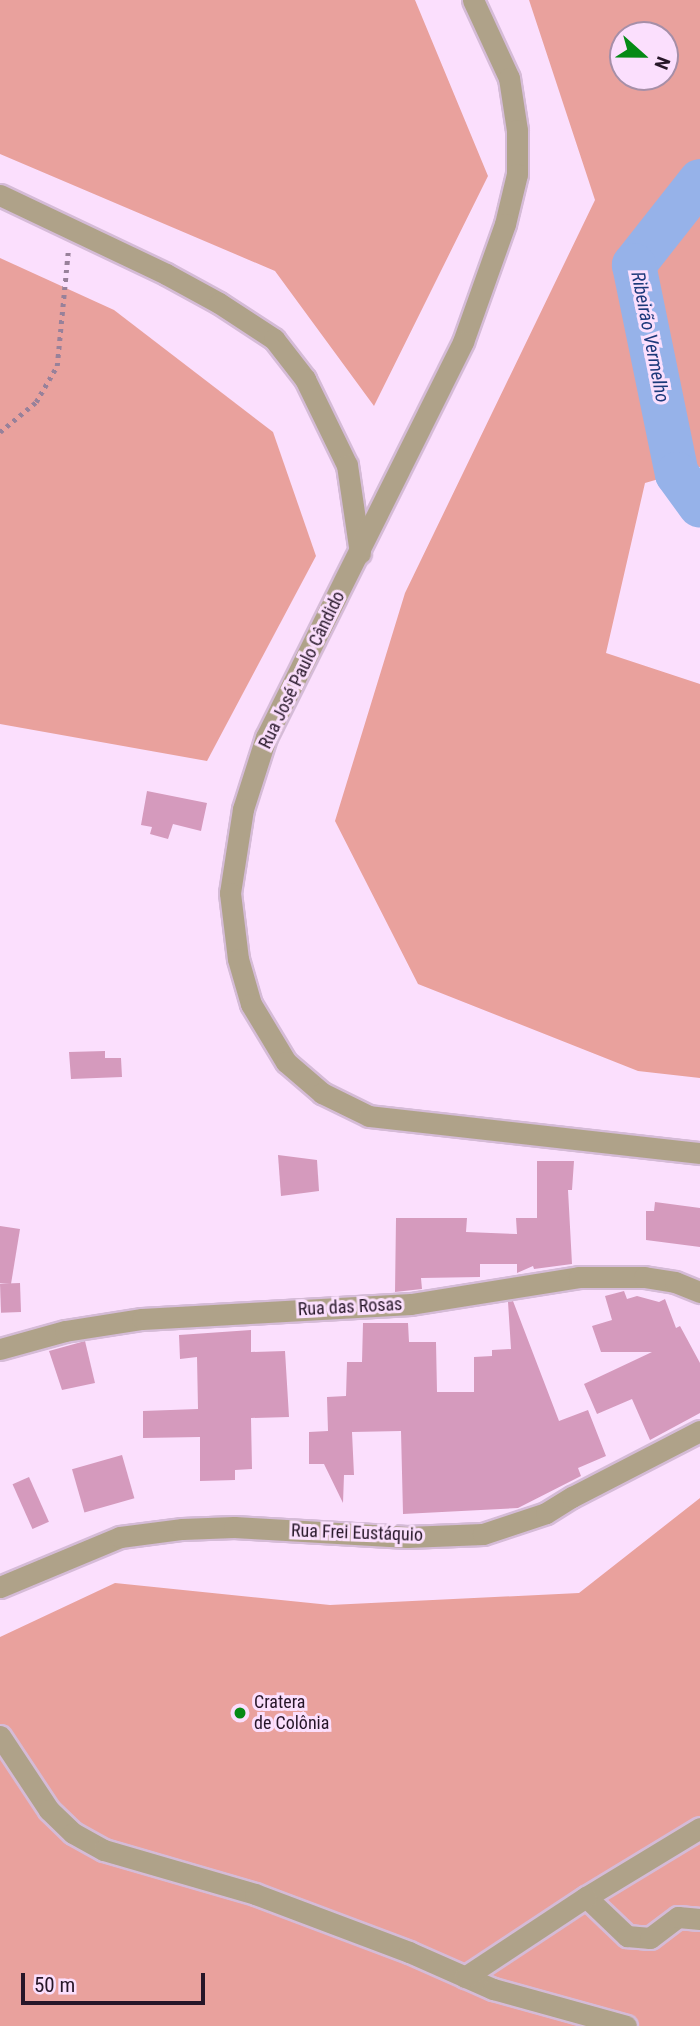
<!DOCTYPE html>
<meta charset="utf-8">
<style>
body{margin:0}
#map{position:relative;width:700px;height:2026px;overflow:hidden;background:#fbdffd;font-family:"Roboto Condensed",sans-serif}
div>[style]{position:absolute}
.forest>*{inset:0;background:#e9a19d}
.river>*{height:44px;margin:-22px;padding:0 22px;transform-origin:22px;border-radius:22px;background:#96b2e9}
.building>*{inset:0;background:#d59abd;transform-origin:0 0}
.path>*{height:4.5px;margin-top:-2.25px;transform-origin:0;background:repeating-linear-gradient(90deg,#98819a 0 3.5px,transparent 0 8.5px)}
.roads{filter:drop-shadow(2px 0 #d5bbd7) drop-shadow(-2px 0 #d5bbd7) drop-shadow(0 2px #d5bbd7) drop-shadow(0 -2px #d5bbd7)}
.minor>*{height:21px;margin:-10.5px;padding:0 10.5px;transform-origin:10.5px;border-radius:10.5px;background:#afa289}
.tertiary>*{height:21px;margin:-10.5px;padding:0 10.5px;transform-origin:10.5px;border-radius:10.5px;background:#afa289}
.dots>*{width:19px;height:19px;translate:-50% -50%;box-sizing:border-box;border:4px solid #fbdffd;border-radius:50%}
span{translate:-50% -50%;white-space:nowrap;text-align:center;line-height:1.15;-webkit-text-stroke:6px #fbdffd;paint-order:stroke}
.street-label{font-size:18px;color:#261628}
.poi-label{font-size:18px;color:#261628}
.left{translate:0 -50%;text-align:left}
.water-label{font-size:19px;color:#1c397a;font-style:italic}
.north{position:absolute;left:609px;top:21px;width:70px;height:70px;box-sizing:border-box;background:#fbdffd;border:2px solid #a68fa8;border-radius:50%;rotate:111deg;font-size:19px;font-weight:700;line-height:28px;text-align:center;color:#261628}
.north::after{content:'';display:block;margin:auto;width:24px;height:32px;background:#058a15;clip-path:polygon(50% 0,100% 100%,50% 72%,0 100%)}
.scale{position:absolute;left:21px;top:1973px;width:184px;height:32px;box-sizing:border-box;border:4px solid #261628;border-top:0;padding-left:9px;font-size:21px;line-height:24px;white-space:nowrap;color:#261628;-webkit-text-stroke:5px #fbdffd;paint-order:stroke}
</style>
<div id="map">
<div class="forest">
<i style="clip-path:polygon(0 0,415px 0,488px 176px,374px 406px,275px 271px,0 154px)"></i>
<i style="clip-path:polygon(evenodd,529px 0,700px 0,700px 467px,645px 483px,606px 653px,700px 684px,700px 1078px,638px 1071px,418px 984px,335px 821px,405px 593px,595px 200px,529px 0,623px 35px,665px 35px,665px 77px,623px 77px,623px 35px)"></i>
<i style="clip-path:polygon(0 258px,114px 310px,273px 432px,316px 556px,207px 761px,0 724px)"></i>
<i style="clip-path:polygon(700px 1498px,700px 2026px,0 2026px,0 1637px,115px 1583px,330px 1605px,579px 1593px)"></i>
</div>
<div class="river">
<i style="left:700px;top:181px;width:107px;rotate:128.2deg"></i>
<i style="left:634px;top:265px;width:213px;rotate:78.4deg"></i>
<i style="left:677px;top:474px;width:39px;rotate:54deg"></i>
</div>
<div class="building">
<i style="clip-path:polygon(147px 791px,207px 803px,201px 831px,173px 824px,168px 839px,150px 834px,152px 827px,141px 825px)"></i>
<i style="clip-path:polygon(105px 1051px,105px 1058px,121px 1058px,122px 1077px,71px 1079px,69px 1052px)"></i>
<i style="clip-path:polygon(278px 1155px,317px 1160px,319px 1191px,281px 1196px)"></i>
<i style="clip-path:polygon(537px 1161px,574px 1161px,572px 1190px,568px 1190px,572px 1264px,534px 1269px,533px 1266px,517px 1273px,517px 1264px,480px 1264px,480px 1277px,421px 1278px,422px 1289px,395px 1292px,396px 1218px,467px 1218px,466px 1232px,517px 1234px,516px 1218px,537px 1218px)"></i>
<i style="clip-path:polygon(655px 1202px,700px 1208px,700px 1247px,646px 1240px,646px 1211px,654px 1211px)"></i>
<i style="clip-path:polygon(0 1226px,20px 1229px,11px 1284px,0 1283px)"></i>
<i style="left:20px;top:1283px;width:29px;height:20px;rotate:88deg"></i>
<i style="clip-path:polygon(624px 1291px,627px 1299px,637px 1296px,659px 1302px,665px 1299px,676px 1328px,680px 1326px,700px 1363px,700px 1413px,650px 1440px,632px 1399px,597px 1414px,584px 1384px,652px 1352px,601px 1352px,592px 1326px,612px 1320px,605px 1296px)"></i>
<i style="clip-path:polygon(513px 1301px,559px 1421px,588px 1410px,606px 1456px,578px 1468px,581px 1476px,518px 1508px,403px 1514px,401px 1431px,352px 1432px,354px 1475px,344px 1475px,343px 1503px,324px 1464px,309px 1464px,309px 1432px,328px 1431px,327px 1397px,346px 1396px,347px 1362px,362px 1362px,363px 1323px,408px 1323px,409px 1342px,436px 1342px,437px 1392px,474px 1392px,474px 1357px,492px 1356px,492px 1350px,511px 1349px,508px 1302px)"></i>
<i style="clip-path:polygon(251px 1330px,251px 1352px,285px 1351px,289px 1417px,251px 1418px,252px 1469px,235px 1470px,235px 1480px,200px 1481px,200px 1437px,143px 1438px,143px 1411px,198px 1409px,197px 1357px,180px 1359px,179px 1335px)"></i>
<i style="clip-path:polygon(85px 1341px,95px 1383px,62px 1390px,49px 1351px)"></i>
<i style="left:122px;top:1455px;width:45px;height:52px;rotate:74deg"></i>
<i style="left:29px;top:1477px;width:49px;height:18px;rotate:66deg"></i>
</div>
<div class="path">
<i style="left:0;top:432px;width:47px;rotate:-39.8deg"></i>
<i style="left:36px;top:402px;width:42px;rotate:-59.7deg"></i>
<i style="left:57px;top:366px;width:116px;rotate:-84.5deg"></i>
</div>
<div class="roads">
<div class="minor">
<i style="left:0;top:195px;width:184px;rotate:25.4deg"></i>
<i style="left:166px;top:274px;width:60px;rotate:28.7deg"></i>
<i style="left:219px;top:303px;width:66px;rotate:33.2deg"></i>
<i style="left:274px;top:339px;width:51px;rotate:52.2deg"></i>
<i style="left:305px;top:379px;width:96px;rotate:64deg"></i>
<i style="left:347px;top:465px;width:89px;rotate:81.6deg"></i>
<i style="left:0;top:1349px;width:67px;rotate:-15.5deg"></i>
<i style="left:65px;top:1331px;width:78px;rotate:-8.9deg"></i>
<i style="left:142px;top:1319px;width:269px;rotate:-3.2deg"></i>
<i style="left:411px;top:1304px;width:170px;rotate:-9.1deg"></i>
<i style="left:579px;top:1277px;width:65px"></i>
<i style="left:644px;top:1277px;width:31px;rotate:9deg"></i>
<i style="left:675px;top:1282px;width:27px;rotate:22deg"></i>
<i style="left:0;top:1736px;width:89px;rotate:56.5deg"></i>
<i style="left:49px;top:1810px;width:33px;rotate:44deg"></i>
<i style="left:73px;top:1833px;width:35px;rotate:29deg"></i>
<i style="left:104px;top:1850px;width:157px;rotate:16.2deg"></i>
<i style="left:255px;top:1894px;width:165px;rotate:20.6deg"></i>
<i style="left:409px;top:1952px;width:92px;rotate:23.8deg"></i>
<i style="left:493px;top:1989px;width:138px;rotate:15.5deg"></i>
<i style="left:700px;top:1828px;width:133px;rotate:148.8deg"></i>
<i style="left:586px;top:1897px;width:57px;rotate:43.6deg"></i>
<i style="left:627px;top:1936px;width:23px;rotate:5deg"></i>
<i style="left:650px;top:1938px;width:35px;rotate:-37deg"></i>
<i style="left:678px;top:1917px;width:22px;rotate:5deg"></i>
<i style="left:465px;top:1977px;width:145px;rotate:-33.5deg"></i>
</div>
<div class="tertiary">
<i style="left:473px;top:0;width:86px;rotate:65.2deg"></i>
<i style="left:509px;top:78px;width:53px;rotate:81.3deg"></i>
<i style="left:517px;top:130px;width:44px;rotate:90deg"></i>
<i style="left:517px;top:174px;width:51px;rotate:103.5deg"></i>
<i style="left:505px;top:224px;width:125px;rotate:109.6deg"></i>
<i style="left:463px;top:342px;width:441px;rotate:116.5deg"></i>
<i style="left:266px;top:737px;width:76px;rotate:107.7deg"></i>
<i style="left:243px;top:809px;width:85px;rotate:98.8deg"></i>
<i style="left:230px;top:893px;width:66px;rotate:83.1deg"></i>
<i style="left:238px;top:959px;width:47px;rotate:73.9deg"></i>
<i style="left:251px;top:1004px;width:68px;rotate:58.9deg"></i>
<i style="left:286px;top:1062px;width:48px;rotate:40.7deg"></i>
<i style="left:322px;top:1093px;width:52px;rotate:26.1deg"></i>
<i style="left:369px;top:1116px;width:333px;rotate:6.4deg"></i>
<i style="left:0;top:1587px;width:130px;rotate:-22.6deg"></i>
<i style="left:120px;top:1537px;width:63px;rotate:-7.4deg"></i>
<i style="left:182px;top:1529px;width:52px;rotate:-2.2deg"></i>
<i style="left:234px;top:1527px;width:173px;rotate:3.3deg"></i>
<i style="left:407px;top:1537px;width:76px;rotate:-2.3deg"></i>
<i style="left:483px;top:1534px;width:66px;rotate:-18.4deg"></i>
<i style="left:546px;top:1513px;width:31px;rotate:-32deg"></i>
<i style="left:572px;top:1497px;width:144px;rotate:-27.3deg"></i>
</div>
</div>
<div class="dots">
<i style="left:240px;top:1713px;background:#058a15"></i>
</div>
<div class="street-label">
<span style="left:302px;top:670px;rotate:-64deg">Rua José Paulo Cândido</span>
<span style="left:350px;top:1307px;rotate:-3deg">Rua das Rosas</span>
<span style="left:357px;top:1533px;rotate:2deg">Rua Frei Eustáquio</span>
</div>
<div class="poi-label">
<span class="left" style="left:254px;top:1713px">Cratera<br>de Colônia</span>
</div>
<div class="water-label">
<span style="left:650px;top:337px;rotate:79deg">Ribeirão Vermelho</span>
</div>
<div class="north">N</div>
<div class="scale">50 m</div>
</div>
